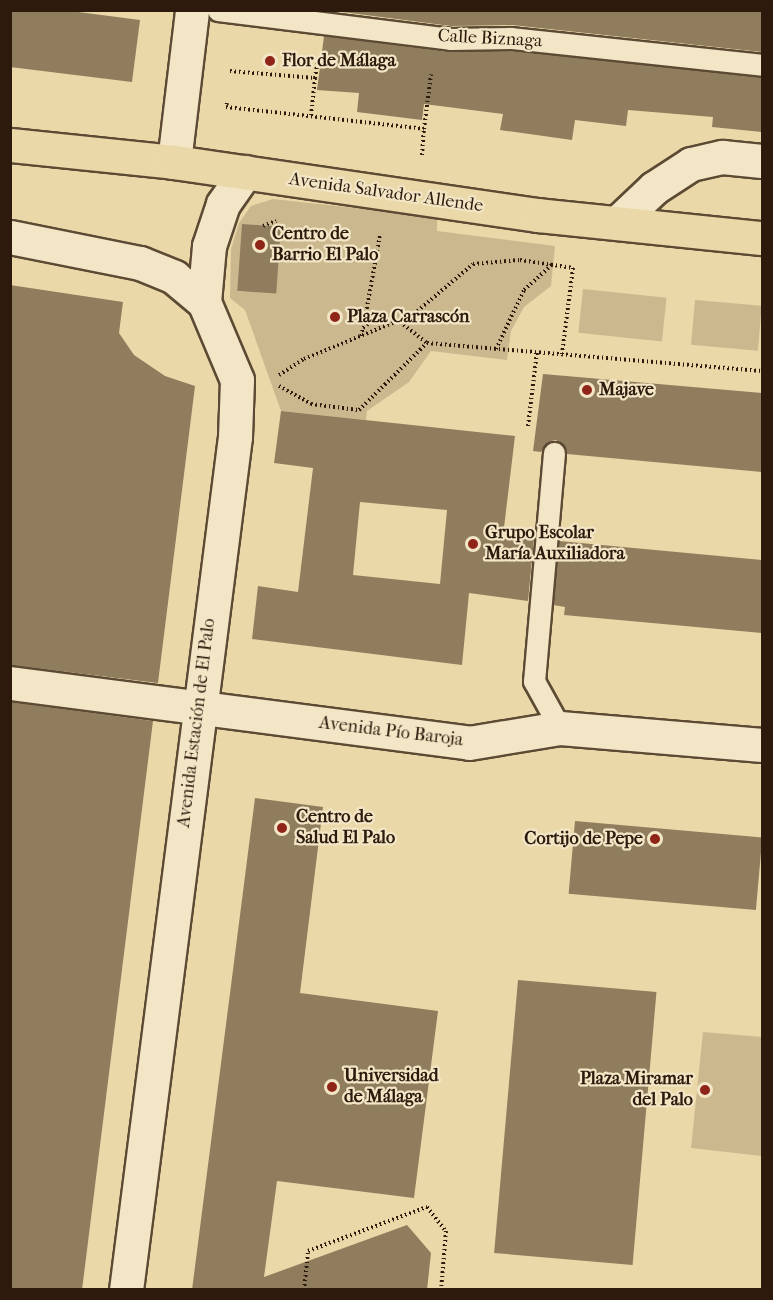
<!DOCTYPE html>
<meta charset="utf-8">
<style>
body{margin:0}
#map{position:relative;width:773px;height:1300px;overflow:hidden;background:#ebd8a8;font-family:"IM FELL French Canon",serif}
div>[style]{position:absolute}
.green>*{inset:0;background:#cbb88e;transform-origin:0 0}
.building>*{inset:0;background:#907d5e;transform-origin:0 0}
.path>*{height:4px;margin-top:-2px;transform-origin:0;background:repeating-linear-gradient(90deg,#2d1a0d 0 1.5px,transparent 0 4.5px)}
.roads{filter:drop-shadow(2px 0 #5c4a34) drop-shadow(-2px 0 #5c4a34) drop-shadow(0 2px #5c4a34) drop-shadow(0 -2px #5c4a34)}
.service>*{height:21px;margin:-10.5px;padding:0 10.5px;transform-origin:10.5px;border-radius:10.5px;background:#f2e6c6}
.minor>*{height:33px;margin:-16.5px;padding:0 16.5px;transform-origin:16.5px;border-radius:16.5px;background:#f2e6c6}
.primary>*{height:33px;margin:-16.5px;padding:0 16.5px;transform-origin:16.5px;border-radius:16.5px;background:#ebd8a8}
.dots>*{width:16px;height:16px;translate:-50% -50%;box-sizing:border-box;border:3px solid #f2e6c6;border-radius:50%}
span{translate:-50% -50%;white-space:nowrap;text-align:center;line-height:1.15;-webkit-text-stroke:4.5px #f2e6c6;paint-order:stroke}
.street-label{font-size:18px;color:#2d1a0d}
.poi-label{font-size:18px;color:#2d1a0d;font-weight:700}
.left{translate:0 -50%;text-align:left}
.right{translate:-100% -50%;text-align:right}
.frame{position:absolute;inset:0;border:12px solid #2d1a0d;pointer-events:none}
</style>
<div id="map">
<div class="green">
<i style="clip-path:polygon(273px 199px,437px 217px,437px 231px,555px 246px,551px 286px,524px 307px,511px 331px,507px 360px,431px 351px,409px 382px,367px 411px,366px 420px,281px 411px,245px 310px,230px 298px,231px 249px,239px 223px,251px 206px)"></i>
<i style="left:583px;top:289px;width:84px;height:44px;rotate:6deg"></i>
<i style="left:695px;top:300px;width:67px;height:45px;rotate:5deg"></i>
<i style="clip-path:polygon(703px 1032px,762px 1037px,762px 1156px,691px 1148px)"></i>
</div>
<div class="building">
<i style="clip-path:polygon(10px 10px,63px 10px,140px 20px,132px 82px,10px 67px)"></i>
<i style="clip-path:polygon(327px 10px,762px 10px,762px 52px,512px 25px,451px 26px)"></i>
<i style="clip-path:polygon(324px 36px,449px 52px,510px 51px,762px 77px,762px 132px,712px 127px,713px 117px,628px 110px,626px 126px,575px 120px,572px 140px,500px 130px,503px 114px,424px 104px,422px 120px,357px 112px,359px 93px,317px 90px)"></i>
<i style="left:242px;top:224px;width:39px;height:67px;rotate:4deg"></i>
<i style="clip-path:polygon(10px 285px,123px 302px,119px 333px,134px 355px,165px 376px,195px 386px,158px 683px,10px 665px)"></i>
<i style="clip-path:polygon(543px 374px,762px 393px,762px 472px,567px 454px,556px 440px,548px 442px,541px 452px,533px 451px)"></i>
<i style="clip-path:polygon(evenodd,281px 411px,515px 436px,503px 536px,534px 539px,528px 601px,469px 593px,462px 665px,252px 639px,258px 586px,298px 592px,313px 468px,274px 463px,281px 411px,360px 502px,447px 510px,440px 584px,353px 575px,360px 502px)"></i>
<i style="clip-path:polygon(559px 541px,762px 560px,762px 633px,564px 615px,565px 607px,553px 605px)"></i>
<i style="clip-path:polygon(10px 702px,153px 721px,82px 1290px,10px 1290px)"></i>
<i style="clip-path:polygon(255px 798px,323px 807px,300px 993px,438px 1011px,414px 1198px,277px 1181px,264px 1277px,407px 1225px,431px 1253px,427px 1290px,192px 1290px)"></i>
<i style="left:575px;top:821px;width:188px;height:73px;rotate:5deg"></i>
<i style="left:518px;top:980px;width:139px;height:274px;rotate:5deg"></i>
</div>
<div class="path">
<i style="left:230px;top:71px;width:85px;rotate:4.7deg"></i>
<i style="left:315px;top:78px;width:38px;rotate:96deg"></i>
<i style="left:315px;top:78px;width:20px;rotate:-81deg"></i>
<i style="left:227px;top:103px;width:4px;rotate:104deg"></i>
<i style="left:226px;top:107px;width:199px;rotate:6.3deg"></i>
<i style="left:424px;top:129px;width:55px;rotate:-82.7deg"></i>
<i style="left:422px;top:155px;width:26px;rotate:-86deg"></i>
<i style="left:263px;top:226px;width:14px;rotate:-21deg"></i>
<i style="left:400px;top:322px;width:34px;rotate:38deg"></i>
<i style="left:361px;top:336px;width:8px;rotate:-76deg"></i>
<i style="left:363px;top:328px;width:23px;rotate:-38deg"></i>
<i style="left:381px;top:314px;width:15px;rotate:-176deg"></i>
<i style="left:366px;top:313px;width:79px;rotate:-79.8deg"></i>
<i style="left:496px;top:349px;width:65px;rotate:-64.6deg"></i>
<i style="left:524px;top:290px;width:38px;rotate:-42deg"></i>
<i style="left:279px;top:375px;width:30px;rotate:-33deg"></i>
<i style="left:304px;top:359px;width:119px;rotate:-22.2deg"></i>
<i style="left:414px;top:314px;width:77px;rotate:-40.3deg"></i>
<i style="left:473px;top:264px;width:47px;rotate:-4.9deg"></i>
<i style="left:520px;top:260px;width:54px;rotate:8.6deg"></i>
<i style="left:573px;top:268px;width:87px;rotate:97.3deg"></i>
<i style="left:279px;top:386px;width:37px;rotate:29deg"></i>
<i style="left:311px;top:404px;width:48px;rotate:7.1deg"></i>
<i style="left:359px;top:410px;width:95px;rotate:-44.6deg"></i>
<i style="left:427px;top:343px;width:336px;rotate:4.8deg"></i>
<i style="left:528px;top:426px;width:75px;rotate:-83.1deg"></i>
<i style="left:304px;top:1290px;width:39px;rotate:-84deg"></i>
<i style="left:308px;top:1251px;width:127px;rotate:-20.3deg"></i>
<i style="left:427px;top:1207px;width:31px;rotate:52deg"></i>
<i style="left:446px;top:1231px;width:59px;rotate:94.8deg"></i>
</div>
<div class="roads">
<div class="service">
<i style="left:218px;top:10px;width:234px;rotate:7.1deg"></i>
<i style="left:450px;top:39px;width:61px;rotate:-0.9deg"></i>
<i style="left:511px;top:38px;width:252px;rotate:6.1deg"></i>
<i style="left:554px;top:453px;width:229px;rotate:95deg"></i>
<i style="left:534px;top:681px;width:54px;rotate:61deg"></i>
</div>
<div class="minor">
<i style="left:174px;top:162px;width:153px;rotate:-83.2deg"></i>
<i style="left:617px;top:223px;width:51px;rotate:-43.4deg"></i>
<i style="left:654px;top:188px;width:44px;rotate:-33deg"></i>
<i style="left:691px;top:164px;width:32px;rotate:-13deg"></i>
<i style="left:722px;top:157px;width:40px;rotate:5.7deg"></i>
<i style="left:10px;top:237px;width:133px;rotate:11.3deg"></i>
<i style="left:140px;top:263px;width:37px;rotate:22deg"></i>
<i style="left:174px;top:277px;width:39px;rotate:40deg"></i>
<i style="left:10px;top:683px;width:463px;rotate:7.4deg"></i>
<i style="left:469px;top:743px;width:92px;rotate:-9.4deg"></i>
<i style="left:560px;top:728px;width:203px;rotate:4.8deg"></i>
<i style="left:126px;top:1290px;width:860px;rotate:-82.72deg"></i>
<i style="left:235px;top:437px;width:57px;rotate:-88deg"></i>
<i style="left:237px;top:380px;width:85px;rotate:-112.9deg"></i>
<i style="left:204px;top:302px;width:56px;rotate:-84.9deg"></i>
<i style="left:209px;top:246px;width:44px;rotate:-71.6deg"></i>
<i style="left:223px;top:204px;width:39px;rotate:-55deg"></i>
</div>
<div class="primary">
<i style="left:10px;top:145px;width:165px;rotate:5.9deg"></i>
<i style="left:174px;top:162px;width:368px;rotate:8.3deg"></i>
<i style="left:538px;top:215px;width:225px;rotate:5.9deg"></i>
</div>
</div>
<div class="dots">
<i style="left:270px;top:61px;background:#8f2418"></i>
<i style="left:260px;top:245px;background:#8f2418"></i>
<i style="left:335px;top:317px;background:#8f2418"></i>
<i style="left:587px;top:390px;background:#8f2418"></i>
<i style="left:473px;top:544px;background:#8f2418"></i>
<i style="left:282px;top:828px;background:#8f2418"></i>
<i style="left:655px;top:839px;background:#8f2418"></i>
<i style="left:332px;top:1087px;background:#8f2418"></i>
<i style="left:705px;top:1090px;background:#8f2418"></i>
</div>
<div class="street-label">
<span style="left:490px;top:39px;rotate:3deg">Calle Biznaga</span>
<span style="left:386px;top:193px;rotate:8deg">Avenida Salvador Allende</span>
<span style="left:197px;top:723px;rotate:-83deg">Avenida Estación de El Palo</span>
<span style="left:391px;top:732px;rotate:7deg">Avenida Pío Baroja</span>
</div>
<div class="poi-label">
<span class="left" style="left:282px;top:61px">Flor de Málaga</span>
<span class="left" style="left:272px;top:245px">Centro de<br>Barrio El Palo</span>
<span class="left" style="left:347px;top:317px">Plaza Carrascón</span>
<span class="left" style="left:599px;top:390px">Majave</span>
<span class="left" style="left:485px;top:544px">Grupo Escolar<br>María Auxiliadora</span>
<span class="left" style="left:296px;top:828px">Centro de<br>Salud El Palo</span>
<span class="right" style="left:643px;top:839px">Cortijo de Pepe</span>
<span class="left" style="left:344px;top:1087px">Universidad<br>de Málaga</span>
<span class="right" style="left:693px;top:1090px">Plaza Miramar<br>del Palo</span>
</div>
<div class="frame"></div>
</div>
